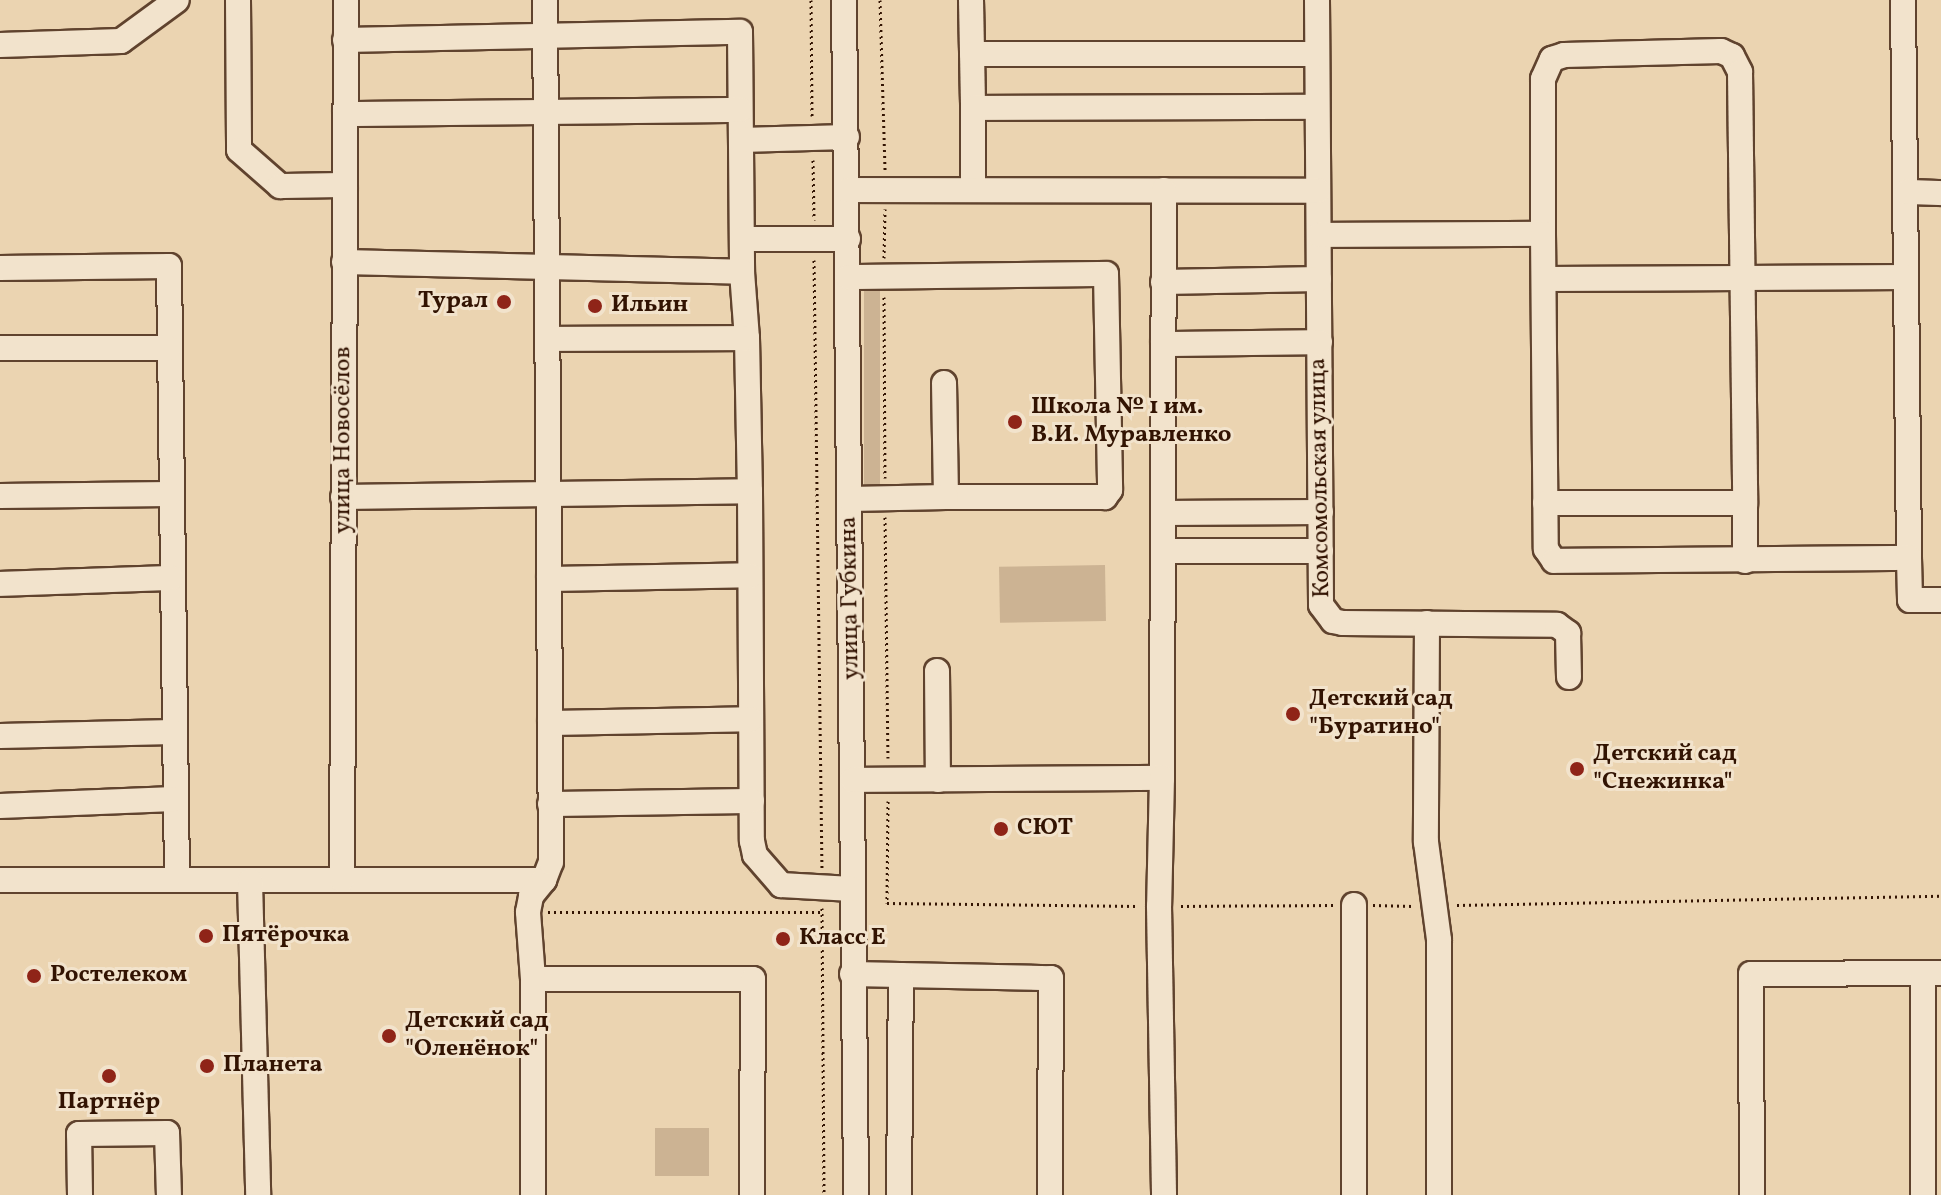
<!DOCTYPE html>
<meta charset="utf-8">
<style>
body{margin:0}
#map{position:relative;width:1941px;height:1195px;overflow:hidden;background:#ebd4b1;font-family:Vollkorn,serif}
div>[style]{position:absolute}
.green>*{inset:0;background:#ccb393;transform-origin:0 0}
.path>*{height:3px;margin-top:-1.5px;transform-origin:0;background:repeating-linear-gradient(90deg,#321302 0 2px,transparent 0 6px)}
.roads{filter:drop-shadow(2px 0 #60432e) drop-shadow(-2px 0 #60432e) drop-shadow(0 2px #60432e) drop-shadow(0 -2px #60432e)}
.minor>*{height:24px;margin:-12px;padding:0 12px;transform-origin:12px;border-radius:12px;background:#f2e3cc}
.dots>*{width:22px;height:22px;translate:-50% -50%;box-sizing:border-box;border:4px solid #f2e3cc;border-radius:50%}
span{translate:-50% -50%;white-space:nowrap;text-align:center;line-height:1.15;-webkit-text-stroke:6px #f2e3cc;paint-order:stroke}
.poi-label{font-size:24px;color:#321302;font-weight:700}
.right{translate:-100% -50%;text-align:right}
.left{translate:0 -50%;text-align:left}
.street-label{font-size:24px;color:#321302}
</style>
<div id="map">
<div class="green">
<i style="left:864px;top:287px;width:16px;height:201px"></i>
<i style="left:1105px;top:565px;width:56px;height:106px;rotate:89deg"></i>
<i style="left:655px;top:1128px;width:54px;height:48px"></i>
</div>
<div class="path">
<i style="left:811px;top:0;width:116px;rotate:89.5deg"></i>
<i style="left:880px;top:0;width:170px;rotate:88.3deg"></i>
<i style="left:813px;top:160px;width:60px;rotate:89deg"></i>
<i style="left:884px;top:258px;width:49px;rotate:-88.8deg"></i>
<i style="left:814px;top:260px;width:608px;rotate:89.25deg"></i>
<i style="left:884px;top:297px;width:181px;rotate:89.7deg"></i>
<i style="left:885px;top:517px;width:241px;rotate:89.3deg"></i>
<i style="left:888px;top:801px;width:102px;rotate:90.6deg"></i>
<i style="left:887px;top:903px;width:250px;rotate:0.7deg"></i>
<i style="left:1373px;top:905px;width:40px;rotate:1.4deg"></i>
<i style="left:1457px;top:905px;width:484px;rotate:-1.1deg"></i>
<i style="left:1181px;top:906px;width:152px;rotate:-0.4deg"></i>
<i style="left:822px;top:908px;width:287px;rotate:89.6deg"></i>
<i style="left:548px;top:912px;width:272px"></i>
</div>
<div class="roads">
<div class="minor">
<i style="left:238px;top:0;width:150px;rotate:89.6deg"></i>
<i style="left:239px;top:150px;width:55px;rotate:41.3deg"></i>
<i style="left:280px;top:186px;width:65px;rotate:-0.9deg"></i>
<i style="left:844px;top:0;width:1195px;rotate:89.42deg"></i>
<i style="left:971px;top:0;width:108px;rotate:88.9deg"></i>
<i style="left:973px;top:108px;width:344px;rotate:-0.2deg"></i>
<i style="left:1317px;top:0;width:605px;rotate:89.62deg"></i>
<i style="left:1321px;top:605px;width:20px;rotate:53deg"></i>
<i style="left:1333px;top:621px;width:10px;rotate:11deg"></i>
<i style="left:1343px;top:623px;width:214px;rotate:0.5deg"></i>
<i style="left:1557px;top:625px;width:14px;rotate:36deg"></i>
<i style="left:1568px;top:633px;width:44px;rotate:88.7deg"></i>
<i style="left:1903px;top:0;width:558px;rotate:89.38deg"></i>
<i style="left:345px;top:40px;width:395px;rotate:-1.2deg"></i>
<i style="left:740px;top:32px;width:240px;rotate:89.5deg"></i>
<i style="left:742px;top:272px;width:66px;rotate:85.7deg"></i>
<i style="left:747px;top:338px;width:153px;rotate:88.9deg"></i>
<i style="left:750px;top:491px;width:350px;rotate:89.7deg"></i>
<i style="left:752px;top:841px;width:14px;rotate:78deg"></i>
<i style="left:755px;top:855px;width:40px;rotate:49deg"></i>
<i style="left:781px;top:885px;width:71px;rotate:3.2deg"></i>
<i style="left:0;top:45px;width:121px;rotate:-1.9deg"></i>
<i style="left:121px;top:41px;width:69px;rotate:-36.2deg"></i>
<i style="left:972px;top:54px;width:345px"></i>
<i style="left:973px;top:108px;width:82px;rotate:90deg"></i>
<i style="left:345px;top:114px;width:395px;rotate:-0.6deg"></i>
<i style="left:741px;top:140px;width:106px;rotate:-1.6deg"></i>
<i style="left:848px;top:190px;width:470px;rotate:0.1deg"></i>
<i style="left:1907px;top:192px;width:34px;rotate:2deg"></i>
<i style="left:1543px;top:234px;width:155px;rotate:-90deg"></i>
<i style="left:1543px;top:79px;width:22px;rotate:-66deg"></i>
<i style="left:1552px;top:59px;width:13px;rotate:-18deg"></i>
<i style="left:1564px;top:55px;width:157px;rotate:-1.5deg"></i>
<i style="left:1721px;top:51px;width:12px;rotate:24deg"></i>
<i style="left:1732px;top:56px;width:18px;rotate:63deg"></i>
<i style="left:1740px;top:72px;width:431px;rotate:89.3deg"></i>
<i style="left:1319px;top:235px;width:224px;rotate:-0.3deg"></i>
<i style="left:1543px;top:234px;width:315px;rotate:89.5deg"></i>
<i style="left:1546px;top:549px;width:14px;rotate:56deg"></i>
<i style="left:1554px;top:561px;width:355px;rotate:-0.5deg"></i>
<i style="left:1909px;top:558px;width:42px;rotate:88.6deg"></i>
<i style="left:1910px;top:600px;width:31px"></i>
<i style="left:742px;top:239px;width:106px"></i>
<i style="left:344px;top:262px;width:398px;rotate:1.4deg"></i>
<i style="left:0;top:268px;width:169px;rotate:-0.7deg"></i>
<i style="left:169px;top:266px;width:614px;rotate:89.25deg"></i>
<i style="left:848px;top:277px;width:258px;rotate:-0.7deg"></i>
<i style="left:1106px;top:274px;width:216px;rotate:88.9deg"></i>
<i style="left:1110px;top:490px;width:9px;rotate:126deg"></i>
<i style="left:1105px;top:497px;width:159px;rotate:180deg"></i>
<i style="left:946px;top:497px;width:114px;rotate:-91deg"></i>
<i style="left:1544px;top:279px;width:362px;rotate:-0.3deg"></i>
<i style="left:1163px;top:282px;width:156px;rotate:-1.1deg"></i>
<i style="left:547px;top:339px;width:200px;rotate:-0.3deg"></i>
<i style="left:1163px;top:344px;width:157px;rotate:-0.7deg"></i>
<i style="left:0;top:348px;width:169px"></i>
<i style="left:0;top:496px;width:170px;rotate:-0.7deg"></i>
<i style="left:343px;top:497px;width:407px;rotate:-0.8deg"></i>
<i style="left:850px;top:499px;width:96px;rotate:-1.2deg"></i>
<i style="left:1545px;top:503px;width:200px"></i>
<i style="left:1745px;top:503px;width:58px;rotate:90deg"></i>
<i style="left:1163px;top:513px;width:158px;rotate:-0.4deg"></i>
<i style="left:1163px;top:551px;width:158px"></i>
<i style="left:549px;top:579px;width:201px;rotate:-1.1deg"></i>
<i style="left:0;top:584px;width:171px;rotate:-2deg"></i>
<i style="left:1427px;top:623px;width:219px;rotate:90.3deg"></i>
<i style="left:1426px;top:842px;width:99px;rotate:82.4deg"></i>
<i style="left:1439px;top:940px;width:255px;rotate:90deg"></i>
<i style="left:937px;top:671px;width:109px;rotate:89.5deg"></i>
<i style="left:550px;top:723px;width:200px;rotate:-1.1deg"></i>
<i style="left:0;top:736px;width:173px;rotate:-1.3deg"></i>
<i style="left:1162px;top:778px;width:588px;rotate:-89.81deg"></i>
<i style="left:853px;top:780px;width:309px;rotate:-0.4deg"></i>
<i style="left:1162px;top:778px;width:128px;rotate:91.3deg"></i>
<i style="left:1159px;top:906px;width:289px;rotate:89deg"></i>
<i style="left:550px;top:804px;width:202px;rotate:-0.9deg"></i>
<i style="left:0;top:806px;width:174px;rotate:-2.3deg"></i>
<i style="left:0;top:880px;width:544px"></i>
<i style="left:342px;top:880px;width:880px;rotate:-89.74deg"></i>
<i style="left:250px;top:881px;width:314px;rotate:88.5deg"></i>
<i style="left:1923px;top:973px;width:222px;rotate:90deg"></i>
<i style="left:852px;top:974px;width:199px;rotate:1.2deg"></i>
<i style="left:1051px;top:978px;width:217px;rotate:90.3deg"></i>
<i style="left:533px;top:979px;width:220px"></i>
<i style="left:753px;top:979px;width:216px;rotate:90.3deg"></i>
<i style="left:80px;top:1195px;width:61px;rotate:-90.9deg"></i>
<i style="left:79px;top:1134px;width:88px;rotate:-0.7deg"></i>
<i style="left:167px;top:1133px;width:62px;rotate:88.2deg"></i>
<i style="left:533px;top:1195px;width:216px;rotate:-90deg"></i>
<i style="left:533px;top:979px;width:67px;rotate:-94.3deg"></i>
<i style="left:528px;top:912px;width:16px;rotate:-79deg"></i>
<i style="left:531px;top:896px;width:21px;rotate:-51deg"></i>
<i style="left:544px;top:880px;width:19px;rotate:-69deg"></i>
<i style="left:551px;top:862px;width:862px;rotate:-90.4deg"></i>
<i style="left:899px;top:1195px;width:220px;rotate:-89.5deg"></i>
<i style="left:1354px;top:1195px;width:290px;rotate:-90deg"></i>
<i style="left:1752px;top:1195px;width:221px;rotate:-90.3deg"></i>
<i style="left:1751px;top:974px;width:190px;rotate:-0.3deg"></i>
</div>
</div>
<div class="dots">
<i style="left:504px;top:302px;background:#8f2418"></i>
<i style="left:595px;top:306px;background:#8f2418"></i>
<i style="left:1015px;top:422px;background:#8f2418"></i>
<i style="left:1293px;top:714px;background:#8f2418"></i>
<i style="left:1577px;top:769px;background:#8f2418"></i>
<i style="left:1001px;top:829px;background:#8f2418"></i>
<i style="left:206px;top:936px;background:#8f2418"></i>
<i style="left:783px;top:939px;background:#8f2418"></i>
<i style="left:34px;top:976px;background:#8f2418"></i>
<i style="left:389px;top:1036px;background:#8f2418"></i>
<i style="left:207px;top:1066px;background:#8f2418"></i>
<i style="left:109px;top:1076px;background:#8f2418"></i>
</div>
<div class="poi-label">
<span class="right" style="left:488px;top:302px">Турал</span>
<span class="left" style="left:611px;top:306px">Ильин</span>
<span class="left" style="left:1031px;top:422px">Школа № 1 им.<br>В.И. Муравленко</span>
<span class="left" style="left:1309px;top:714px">Детский сад<br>"Буратино"</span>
<span class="left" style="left:1593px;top:769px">Детский сад<br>"Снежинка"</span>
<span class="left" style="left:1017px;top:829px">СЮТ</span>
<span class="left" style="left:222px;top:936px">Пятёрочка</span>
<span class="left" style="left:799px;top:939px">Класс Е</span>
<span class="left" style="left:50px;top:976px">Ростелеком</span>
<span class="left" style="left:405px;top:1036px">Детский сад<br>"Оленёнок"</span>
<span class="left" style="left:223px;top:1066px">Планета</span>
<span style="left:109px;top:1103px">Партнёр</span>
</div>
<div class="street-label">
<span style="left:344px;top:440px;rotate:-90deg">улица Новосёлов</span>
<span style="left:1321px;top:478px;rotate:-91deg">Комсомольская улица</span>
<span style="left:851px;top:598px;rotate:-91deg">улица Губкина</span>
</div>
</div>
